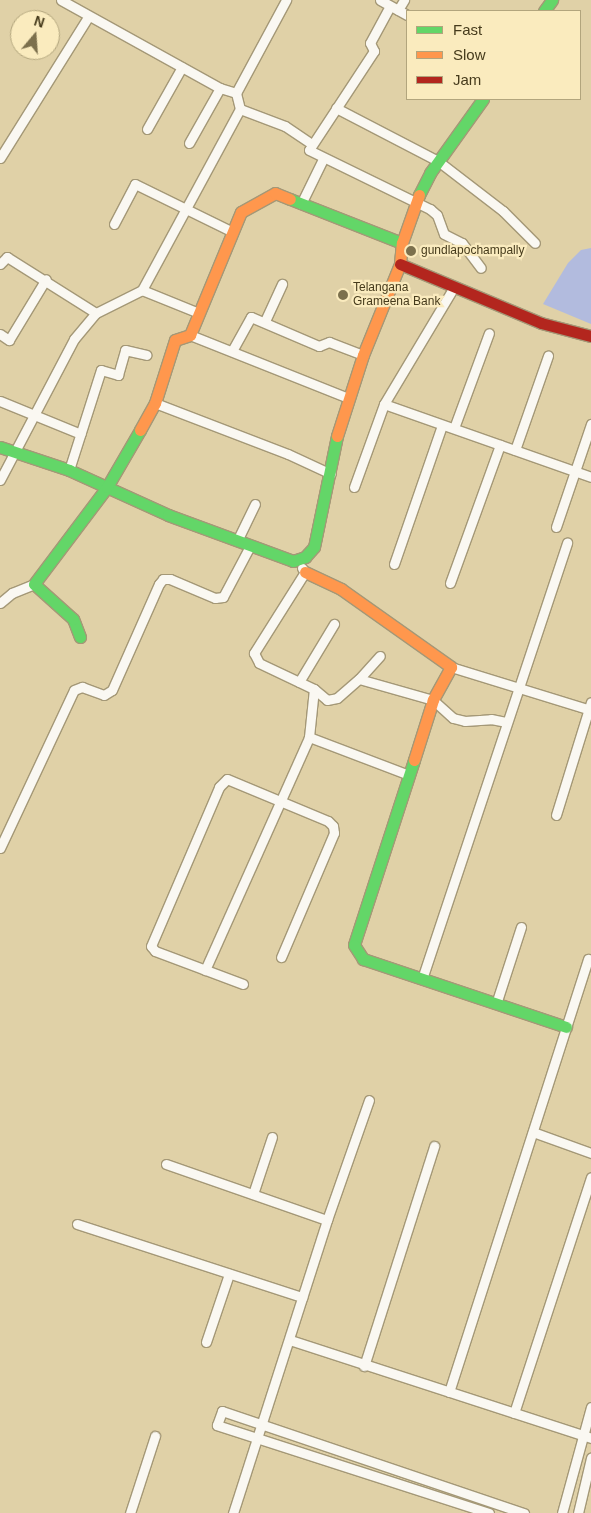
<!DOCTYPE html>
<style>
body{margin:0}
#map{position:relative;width:591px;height:1513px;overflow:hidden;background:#e0d1a7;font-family:Arial,sans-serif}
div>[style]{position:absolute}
.water>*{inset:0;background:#b2bbde}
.roads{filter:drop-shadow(1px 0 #a49877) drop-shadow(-1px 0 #a49877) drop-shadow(0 1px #a49877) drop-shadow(0 -1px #a49877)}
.street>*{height:9px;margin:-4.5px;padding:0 4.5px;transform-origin:4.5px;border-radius:4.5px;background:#faf8f2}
.fast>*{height:11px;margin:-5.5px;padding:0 5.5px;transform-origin:5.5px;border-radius:5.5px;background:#63d668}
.slow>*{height:11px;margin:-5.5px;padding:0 5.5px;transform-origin:5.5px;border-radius:5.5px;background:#ff974d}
.jam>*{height:11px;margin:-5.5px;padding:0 5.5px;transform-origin:5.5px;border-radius:5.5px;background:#b3261e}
.dots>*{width:14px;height:14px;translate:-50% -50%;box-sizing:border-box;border:2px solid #faebbe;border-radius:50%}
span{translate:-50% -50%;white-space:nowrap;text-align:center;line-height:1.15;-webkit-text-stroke:4.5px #faebbe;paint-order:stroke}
.poi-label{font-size:12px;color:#463b1c}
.left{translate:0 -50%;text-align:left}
.legend{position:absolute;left:406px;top:10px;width:175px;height:90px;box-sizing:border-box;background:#faebbe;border:1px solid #b2a57d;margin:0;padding:6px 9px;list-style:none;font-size:15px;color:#463b1c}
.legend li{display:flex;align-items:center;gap:10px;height:25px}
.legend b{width:25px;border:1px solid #b2a57d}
.north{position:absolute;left:10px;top:10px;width:50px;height:50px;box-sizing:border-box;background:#faebbe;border:1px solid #b2a57d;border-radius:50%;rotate:18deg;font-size:14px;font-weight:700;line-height:20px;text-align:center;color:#463b1c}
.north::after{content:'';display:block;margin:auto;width:18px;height:22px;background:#7c704d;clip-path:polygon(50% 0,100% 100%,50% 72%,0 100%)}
</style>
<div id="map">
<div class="water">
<i style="clip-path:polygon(591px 248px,591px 324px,543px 304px,568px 263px,581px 250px)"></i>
</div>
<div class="roads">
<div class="street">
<i style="left:61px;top:0;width:182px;rotate:29deg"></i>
<i style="left:220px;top:88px;width:17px;rotate:17deg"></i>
<i style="left:236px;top:93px;width:16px;rotate:76deg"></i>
<i style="left:240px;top:109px;width:48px;rotate:20.7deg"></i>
<i style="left:285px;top:126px;width:32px;rotate:34deg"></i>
<i style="left:380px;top:0;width:31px;rotate:29deg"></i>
<i style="left:390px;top:6px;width:42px;rotate:118.4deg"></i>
<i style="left:370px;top:43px;width:9px;rotate:63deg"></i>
<i style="left:374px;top:51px;width:118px;rotate:123.3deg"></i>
<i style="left:309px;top:150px;width:135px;rotate:26deg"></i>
<i style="left:430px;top:209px;width:9px;rotate:41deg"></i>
<i style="left:437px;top:215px;width:20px;rotate:70deg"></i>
<i style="left:444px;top:234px;width:20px;rotate:27deg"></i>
<i style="left:462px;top:243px;width:31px;rotate:53deg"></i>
<i style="left:398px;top:10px;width:12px;rotate:-59deg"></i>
<i style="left:236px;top:93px;width:106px;rotate:-61.7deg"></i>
<i style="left:336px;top:108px;width:115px;rotate:27.5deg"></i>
<i style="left:438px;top:161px;width:82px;rotate:37.6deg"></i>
<i style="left:503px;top:211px;width:45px;rotate:45deg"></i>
<i style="left:147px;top:129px;width:71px;rotate:-60.6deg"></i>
<i style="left:189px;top:143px;width:63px;rotate:-60.6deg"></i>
<i style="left:0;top:158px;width:166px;rotate:-58deg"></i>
<i style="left:301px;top:204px;width:50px;rotate:-63.9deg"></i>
<i style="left:114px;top:224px;width:45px;rotate:-62.3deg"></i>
<i style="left:135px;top:184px;width:109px;rotate:26.1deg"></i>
<i style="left:0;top:264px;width:10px;rotate:-45deg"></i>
<i style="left:7px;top:257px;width:105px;rotate:32.2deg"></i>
<i style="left:142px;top:290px;width:61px;rotate:22deg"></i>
<i style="left:265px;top:321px;width:41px;rotate:-65.3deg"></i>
<i style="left:0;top:334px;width:11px;rotate:34deg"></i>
<i style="left:9px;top:340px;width:71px;rotate:-58.8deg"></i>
<i style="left:190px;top:335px;width:170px;rotate:21.7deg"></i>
<i style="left:232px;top:351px;width:39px;rotate:-61deg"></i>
<i style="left:251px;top:317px;width:74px;rotate:23.1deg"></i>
<i style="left:319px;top:346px;width:11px;rotate:-22deg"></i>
<i style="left:329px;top:342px;width:36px;rotate:21deg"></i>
<i style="left:0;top:401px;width:87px;rotate:22.2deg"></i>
<i style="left:155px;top:403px;width:142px;rotate:21deg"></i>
<i style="left:288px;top:454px;width:47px;rotate:24.9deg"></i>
<i style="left:384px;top:404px;width:136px;rotate:-59.1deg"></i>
<i style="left:454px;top:428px;width:101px;rotate:-69.8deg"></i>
<i style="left:515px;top:450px;width:100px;rotate:-70.7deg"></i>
<i style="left:69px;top:470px;width:105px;rotate:-72.3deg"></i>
<i style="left:101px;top:370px;width:18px;rotate:16deg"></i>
<i style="left:118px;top:375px;width:26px;rotate:-74deg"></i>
<i style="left:125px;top:350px;width:22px;rotate:13deg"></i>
<i style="left:0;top:480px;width:159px;rotate:-62.3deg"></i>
<i style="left:74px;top:339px;width:34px;rotate:-50deg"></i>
<i style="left:96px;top:313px;width:51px;rotate:-26.6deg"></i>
<i style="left:142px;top:290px;width:206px;rotate:-61.6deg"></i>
<i style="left:354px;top:487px;width:88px;rotate:-70.1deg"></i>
<i style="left:384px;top:404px;width:219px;rotate:19.4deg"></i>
<i style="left:556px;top:527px;width:109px;rotate:-71.2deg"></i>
<i style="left:237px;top:541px;width:41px;rotate:-64.1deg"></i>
<i style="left:394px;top:564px;width:147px;rotate:-70.9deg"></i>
<i style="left:302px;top:568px;width:5px;rotate:53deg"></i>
<i style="left:305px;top:572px;width:96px;rotate:122.2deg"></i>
<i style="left:254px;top:653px;width:11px;rotate:63deg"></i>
<i style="left:259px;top:663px;width:61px;rotate:25.3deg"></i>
<i style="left:314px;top:689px;width:17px;rotate:40deg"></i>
<i style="left:327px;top:700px;width:10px;rotate:-11deg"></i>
<i style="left:337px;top:698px;width:29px;rotate:-41deg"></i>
<i style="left:359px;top:679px;width:77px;rotate:15.8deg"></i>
<i style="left:433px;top:700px;width:27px;rotate:42deg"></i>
<i style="left:453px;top:718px;width:12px;rotate:14deg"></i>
<i style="left:465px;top:721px;width:26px;rotate:-4deg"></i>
<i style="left:491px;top:719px;width:16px;rotate:11deg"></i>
<i style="left:450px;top:583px;width:147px;rotate:-70.1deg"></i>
<i style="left:0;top:603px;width:16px;rotate:-40deg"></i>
<i style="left:12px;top:593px;width:24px;rotate:-22deg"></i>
<i style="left:451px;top:667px;width:146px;rotate:17.1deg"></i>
<i style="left:359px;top:679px;width:31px;rotate:-48deg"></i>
<i style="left:299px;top:682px;width:68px;rotate:-58.9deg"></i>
<i style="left:309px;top:737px;width:48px;rotate:-84.1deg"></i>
<i style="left:556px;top:815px;width:118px;rotate:-72.8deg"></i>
<i style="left:0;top:848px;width:174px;rotate:-64.9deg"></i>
<i style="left:74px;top:690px;width:9px;rotate:-21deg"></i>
<i style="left:82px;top:687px;width:23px;rotate:20deg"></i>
<i style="left:104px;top:695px;width:9px;rotate:-32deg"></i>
<i style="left:112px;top:690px;width:116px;rotate:-66.1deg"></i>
<i style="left:159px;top:584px;width:6px;rotate:-51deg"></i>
<i style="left:163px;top:579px;width:7px"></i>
<i style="left:170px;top:579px;width:49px;rotate:22.9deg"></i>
<i style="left:215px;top:598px;width:8px;rotate:-7deg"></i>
<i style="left:223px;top:597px;width:58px;rotate:-62.1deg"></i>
<i style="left:205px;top:970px;width:255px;rotate:-65.9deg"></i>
<i style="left:309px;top:737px;width:107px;rotate:20.8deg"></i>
<i style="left:422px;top:979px;width:460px;rotate:-71.6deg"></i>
<i style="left:243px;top:984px;width:94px;rotate:-159.4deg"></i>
<i style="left:155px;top:951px;width:6px;rotate:-129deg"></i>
<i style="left:151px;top:946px;width:173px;rotate:-66.8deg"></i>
<i style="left:219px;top:787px;width:11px;rotate:-45deg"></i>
<i style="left:227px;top:779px;width:109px;rotate:22.6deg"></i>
<i style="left:328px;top:821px;width:7px;rotate:45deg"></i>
<i style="left:333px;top:826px;width:7px;rotate:82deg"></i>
<i style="left:334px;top:833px;width:135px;rotate:113.1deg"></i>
<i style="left:496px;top:1004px;width:81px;rotate:-72deg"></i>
<i style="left:533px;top:1132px;width:62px;rotate:19.9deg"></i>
<i style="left:166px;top:1164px;width:170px;rotate:19.2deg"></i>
<i style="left:253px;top:1194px;width:60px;rotate:-71.6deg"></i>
<i style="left:77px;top:1224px;width:237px;rotate:18deg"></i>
<i style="left:290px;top:1340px;width:317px;rotate:18deg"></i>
<i style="left:206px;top:1342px;width:72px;rotate:-71.3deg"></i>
<i style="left:364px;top:1366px;width:231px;rotate:-72.3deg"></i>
<i style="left:449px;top:1392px;width:455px;rotate:-72.2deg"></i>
<i style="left:514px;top:1413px;width:248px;rotate:-71.9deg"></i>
<i style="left:130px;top:1513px;width:81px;rotate:-72deg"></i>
<i style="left:233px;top:1513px;width:308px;rotate:-72.2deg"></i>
<i style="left:327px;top:1220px;width:127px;rotate:-70.7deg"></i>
<i style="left:489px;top:1513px;width:286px;rotate:-162.1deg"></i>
<i style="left:217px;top:1425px;width:15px;rotate:-70deg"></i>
<i style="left:222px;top:1411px;width:319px;rotate:18.7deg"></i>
<i style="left:562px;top:1513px;width:110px;rotate:-74.7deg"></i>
<i style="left:578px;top:1513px;width:57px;rotate:-76.7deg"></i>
</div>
<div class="fast">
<i style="left:544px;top:11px;width:14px;rotate:-54deg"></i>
<i style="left:419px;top:195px;width:25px;rotate:-63deg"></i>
<i style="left:430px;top:173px;width:91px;rotate:-54.4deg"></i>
<i style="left:290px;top:199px;width:120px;rotate:21.4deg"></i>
<i style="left:0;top:447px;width:73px;rotate:18.4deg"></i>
<i style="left:69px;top:470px;width:109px;rotate:24.4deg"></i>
<i style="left:168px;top:515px;width:133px;rotate:20.2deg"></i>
<i style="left:293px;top:561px;width:13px;rotate:-18deg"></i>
<i style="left:305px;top:557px;width:13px;rotate:-48deg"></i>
<i style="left:314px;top:547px;width:113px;rotate:-78.3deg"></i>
<i style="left:80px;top:637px;width:19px;rotate:-111deg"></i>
<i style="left:73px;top:619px;width:52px;rotate:-138.1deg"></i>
<i style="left:34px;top:584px;width:121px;rotate:-53deg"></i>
<i style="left:107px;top:487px;width:66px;rotate:-59.9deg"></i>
<i style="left:414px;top:760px;width:194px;rotate:108deg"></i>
<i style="left:354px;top:945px;width:17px;rotate:57deg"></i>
<i style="left:363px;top:959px;width:214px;rotate:18.5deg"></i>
</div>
<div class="slow">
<i style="left:140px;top:430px;width:31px;rotate:-61deg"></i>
<i style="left:155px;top:403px;width:66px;rotate:-72.4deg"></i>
<i style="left:175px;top:340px;width:16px;rotate:-18deg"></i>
<i style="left:190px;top:335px;width:133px;rotate:-67.5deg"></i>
<i style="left:241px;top:212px;width:39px;rotate:-29deg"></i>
<i style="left:275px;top:193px;width:16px;rotate:22deg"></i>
<i style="left:337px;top:436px;width:85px;rotate:-72.2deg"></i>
<i style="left:363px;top:355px;width:98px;rotate:-67.9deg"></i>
<i style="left:400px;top:264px;width:21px;rotate:-85deg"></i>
<i style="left:402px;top:243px;width:51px;rotate:-70.5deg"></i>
<i style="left:305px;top:572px;width:40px;rotate:25deg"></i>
<i style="left:341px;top:589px;width:135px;rotate:35.3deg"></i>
<i style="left:451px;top:667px;width:38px;rotate:119deg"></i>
<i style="left:433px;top:700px;width:63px;rotate:107.6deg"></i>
</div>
<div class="jam">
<i style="left:400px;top:264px;width:153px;rotate:22.7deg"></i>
<i style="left:541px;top:323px;width:52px;rotate:14.6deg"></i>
</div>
</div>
<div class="dots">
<i style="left:411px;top:251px;background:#7c704d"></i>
<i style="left:343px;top:295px;background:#7c704d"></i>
</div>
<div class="poi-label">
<span class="left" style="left:421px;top:251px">gundlapochampally</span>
<span class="left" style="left:353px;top:295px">Telangana<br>Grameena Bank</span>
</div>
<ul class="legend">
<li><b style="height:6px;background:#63d668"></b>Fast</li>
<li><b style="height:6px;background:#ff974d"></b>Slow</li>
<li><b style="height:6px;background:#b3261e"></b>Jam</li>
</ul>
<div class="north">N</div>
</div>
